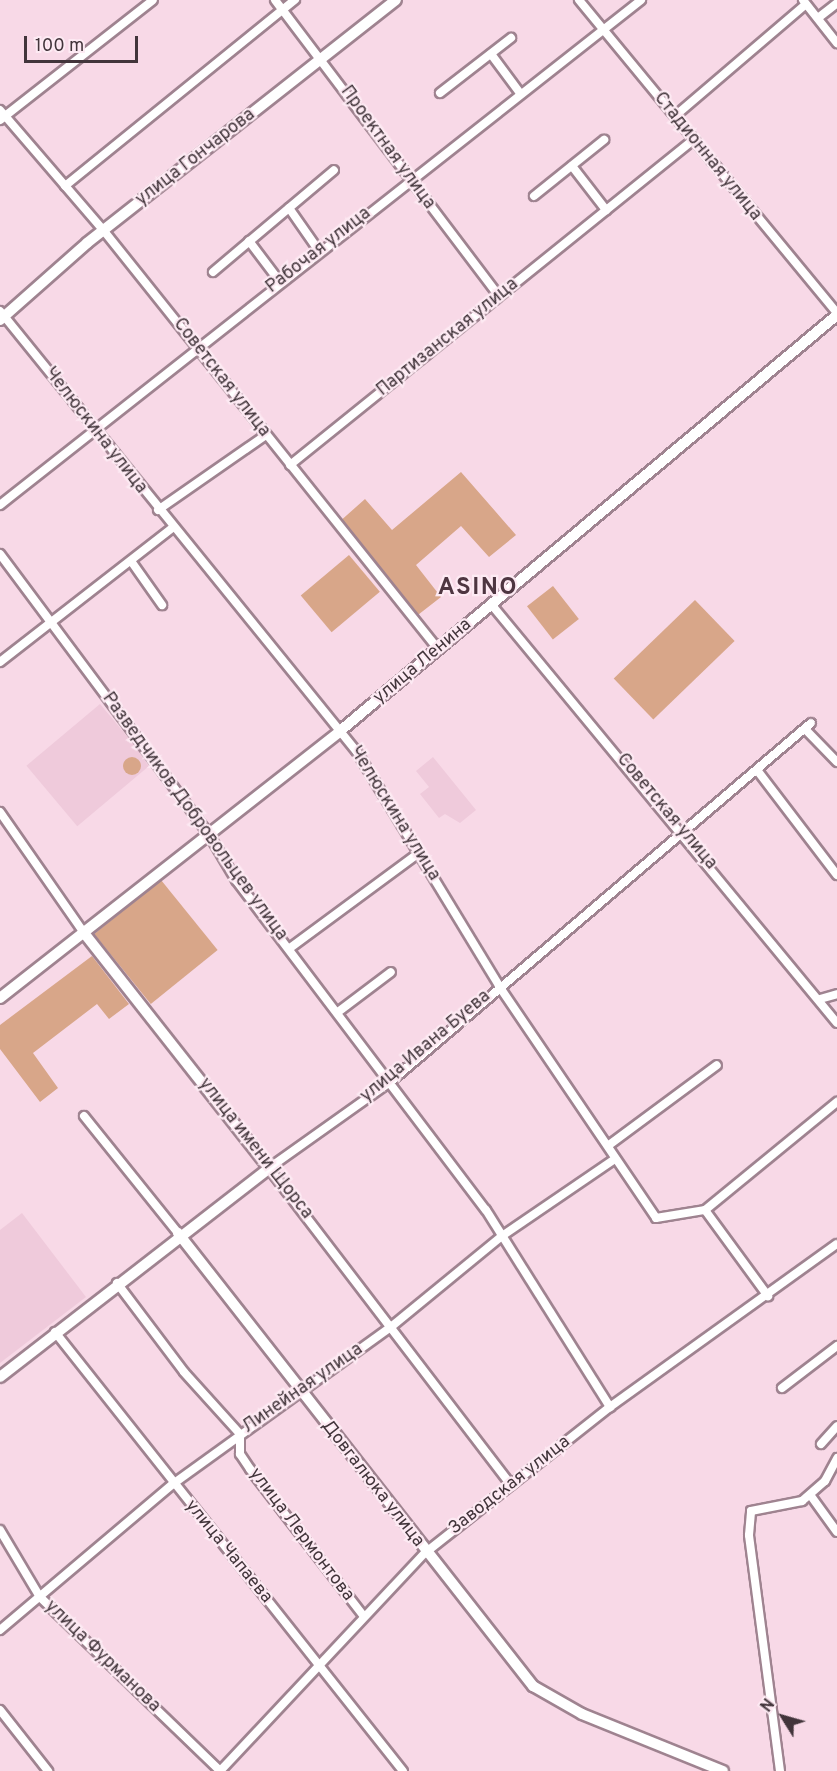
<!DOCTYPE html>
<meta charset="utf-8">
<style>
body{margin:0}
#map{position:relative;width:837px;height:1771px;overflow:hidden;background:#f8d9e7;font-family:Overpass,sans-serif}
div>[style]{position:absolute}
.built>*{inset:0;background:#efcadb;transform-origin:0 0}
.green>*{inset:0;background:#d8a689;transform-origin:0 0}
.round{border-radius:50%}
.roads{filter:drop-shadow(2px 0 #9f8390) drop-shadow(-2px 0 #9f8390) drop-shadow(0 2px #9f8390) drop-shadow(0 -2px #9f8390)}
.street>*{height:8px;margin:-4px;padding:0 4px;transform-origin:4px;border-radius:4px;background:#fff}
.secondary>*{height:10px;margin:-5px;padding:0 5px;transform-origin:5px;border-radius:5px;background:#fff}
span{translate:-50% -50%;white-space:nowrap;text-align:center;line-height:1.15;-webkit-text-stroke:4.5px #fdeaf3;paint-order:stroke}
.street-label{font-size:18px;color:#42353b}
.district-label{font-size:24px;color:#4e3641;font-weight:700;letter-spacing:1.5px}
.north{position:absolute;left:753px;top:1687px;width:60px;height:60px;-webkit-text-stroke:4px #fdeaf3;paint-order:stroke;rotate:307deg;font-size:16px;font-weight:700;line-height:24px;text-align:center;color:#42353b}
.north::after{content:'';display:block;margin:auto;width:21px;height:27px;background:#42353b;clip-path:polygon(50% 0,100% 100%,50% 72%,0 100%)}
.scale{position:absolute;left:24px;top:36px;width:114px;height:27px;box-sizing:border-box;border:3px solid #42353b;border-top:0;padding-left:8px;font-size:18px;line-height:21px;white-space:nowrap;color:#42353b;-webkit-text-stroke:4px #fdeaf3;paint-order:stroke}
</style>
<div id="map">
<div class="built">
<i style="left:100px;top:704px;width:79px;height:96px;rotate:50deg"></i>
<i style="clip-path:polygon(433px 757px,476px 810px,460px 823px,445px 814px,439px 818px,420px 794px,429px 787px,416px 771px)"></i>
<i style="clip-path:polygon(22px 1213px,86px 1297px,0 1363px,0 1230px)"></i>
</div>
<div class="green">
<i style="clip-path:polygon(461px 472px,516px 535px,489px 557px,461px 526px,416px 565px,441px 597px,414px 618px,338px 523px,365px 499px,392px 530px)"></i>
<i style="left:349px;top:555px;width:48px;height:63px;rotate:50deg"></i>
<i style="left:553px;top:586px;width:42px;height:33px;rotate:52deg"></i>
<i style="left:695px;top:600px;width:57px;height:113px;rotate:46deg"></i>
<i class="round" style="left:123px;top:757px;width:18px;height:18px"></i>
<i style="left:161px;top:880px;width:90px;height:86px;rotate:51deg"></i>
<i style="clip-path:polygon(92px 956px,129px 1004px,109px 1019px,97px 1004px,33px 1053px,58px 1088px,40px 1102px,0 1049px,0 1025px)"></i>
</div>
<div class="roads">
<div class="street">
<i style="left:275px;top:0;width:371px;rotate:52.9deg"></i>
<i style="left:579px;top:0;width:406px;rotate:50.5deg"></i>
<i style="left:803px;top:0;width:55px;rotate:51.7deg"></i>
<i style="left:818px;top:18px;width:24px;rotate:-38deg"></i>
<i style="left:491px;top:54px;width:49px;rotate:53.4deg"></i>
<i style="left:440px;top:93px;width:90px;rotate:-37.8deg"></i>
<i style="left:0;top:110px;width:160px;rotate:49.3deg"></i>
<i style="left:104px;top:231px;width:535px;rotate:51.37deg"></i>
<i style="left:675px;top:116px;width:172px;rotate:-40.5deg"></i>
<i style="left:0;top:120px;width:194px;rotate:-38.1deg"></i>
<i style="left:572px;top:166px;width:56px;rotate:52.3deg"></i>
<i style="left:65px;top:186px;width:296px;rotate:-39deg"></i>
<i style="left:534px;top:196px;width:90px;rotate:-38.7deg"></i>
<i style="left:289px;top:208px;width:52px;rotate:55.1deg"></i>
<i style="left:249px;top:241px;width:51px;rotate:52.9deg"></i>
<i style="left:213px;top:272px;width:158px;rotate:-40.1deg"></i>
<i style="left:0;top:311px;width:567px;rotate:51.01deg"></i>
<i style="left:357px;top:752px;width:274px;rotate:58.7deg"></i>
<i style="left:499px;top:986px;width:280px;rotate:55.9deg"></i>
<i style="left:656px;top:1218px;width:50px;rotate:-9.3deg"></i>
<i style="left:705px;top:1210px;width:107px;rotate:53.8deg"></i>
<i style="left:290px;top:465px;width:518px;rotate:-38.88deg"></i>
<i style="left:0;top:505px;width:816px;rotate:-38.23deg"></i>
<i style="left:158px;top:510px;width:131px;rotate:-34.8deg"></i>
<i style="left:0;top:554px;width:348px;rotate:53.3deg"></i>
<i style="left:208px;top:833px;width:55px;rotate:59.2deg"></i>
<i style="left:236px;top:880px;width:414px;rotate:52.9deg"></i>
<i style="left:486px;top:1210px;width:233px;rotate:57.8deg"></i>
<i style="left:131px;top:561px;width:54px;rotate:54.8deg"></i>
<i style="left:491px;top:604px;width:543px;rotate:50.45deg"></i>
<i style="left:0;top:662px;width:218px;rotate:-37.9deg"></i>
<i style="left:805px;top:729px;width:46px;rotate:45.9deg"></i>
<i style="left:757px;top:770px;width:132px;rotate:52.7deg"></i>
<i style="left:0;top:812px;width:147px;rotate:55.2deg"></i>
<i style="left:290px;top:948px;width:160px;rotate:-36.4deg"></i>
<i style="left:820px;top:999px;width:18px;rotate:-16deg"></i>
<i style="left:338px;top:1012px;width:66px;rotate:-37deg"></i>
<i style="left:84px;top:1116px;width:150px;rotate:51.2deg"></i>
<i style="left:609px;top:1145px;width:134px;rotate:-36.5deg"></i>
<i style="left:705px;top:1210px;width:171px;rotate:-39.3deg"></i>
<i style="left:117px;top:1283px;width:111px;rotate:53deg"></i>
<i style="left:184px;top:1372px;width:84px;rotate:47.9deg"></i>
<i style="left:240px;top:1434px;width:20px;rotate:90deg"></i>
<i style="left:240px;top:1454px;width:18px;rotate:56deg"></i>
<i style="left:250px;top:1469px;width:185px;rotate:52.3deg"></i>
<i style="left:55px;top:1332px;width:560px;rotate:51.6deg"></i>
<i style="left:782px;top:1388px;width:69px;rotate:-37.4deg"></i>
<i style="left:821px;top:1444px;width:24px;rotate:-48deg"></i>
<i style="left:511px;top:1485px;width:399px;rotate:-127.4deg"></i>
<i style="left:269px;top:1168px;width:148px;rotate:-35.4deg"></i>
<i style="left:390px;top:1082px;width:553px;rotate:-40.46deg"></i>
<i style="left:811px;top:1496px;width:44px;rotate:54.2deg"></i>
<i style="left:0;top:1530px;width:78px;rotate:59.2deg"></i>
<i style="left:40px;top:1597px;width:250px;rotate:44deg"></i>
<i style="left:0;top:1630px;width:226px;rotate:-40.2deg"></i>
<i style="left:173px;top:1484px;width:270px;rotate:-35.8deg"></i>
<i style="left:392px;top:1326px;width:142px;rotate:-39.3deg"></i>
<i style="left:502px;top:1236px;width:137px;rotate:-34.3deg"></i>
<i style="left:0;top:1710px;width:78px;rotate:51.8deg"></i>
<i style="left:220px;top:1771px;width:299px;rotate:-46.8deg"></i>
<i style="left:425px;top:1553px;width:236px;rotate:-38.3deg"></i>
<i style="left:610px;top:1407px;width:279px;rotate:-35.7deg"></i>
<i style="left:780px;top:1771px;width:238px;rotate:-97.5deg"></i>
<i style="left:749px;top:1535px;width:24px;rotate:-85deg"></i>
<i style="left:751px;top:1511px;width:52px;rotate:-11.1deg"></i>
<i style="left:802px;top:1501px;width:30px;rotate:-41deg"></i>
<i style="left:825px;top:1481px;width:26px;rotate:-62deg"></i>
</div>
<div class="secondary">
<i style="left:0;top:320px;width:116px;rotate:-41.5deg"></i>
<i style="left:87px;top:243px;width:393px;rotate:-38.2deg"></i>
<i style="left:0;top:998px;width:432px;rotate:-38.1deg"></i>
<i style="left:340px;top:731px;width:648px;rotate:-39.93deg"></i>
<i style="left:178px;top:1233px;width:576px;rotate:51.92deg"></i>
<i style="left:533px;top:1686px;width:56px;rotate:29.7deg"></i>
<i style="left:582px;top:1714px;width:152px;rotate:22deg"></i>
<i style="left:0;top:1377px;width:341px;rotate:-37.8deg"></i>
<i style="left:269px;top:1168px;width:299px;rotate:-128.2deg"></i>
</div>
</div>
<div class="street-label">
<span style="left:387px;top:148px;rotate:54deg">Проектная улица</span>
<span style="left:707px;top:157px;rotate:51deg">Стадионная улица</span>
<span style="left:196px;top:158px;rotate:-38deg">улица Гончарова</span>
<span style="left:319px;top:251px;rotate:-38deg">Рабочая улица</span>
<span style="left:448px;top:338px;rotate:-39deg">Партизанская улица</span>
<span style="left:221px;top:378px;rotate:52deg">Советская улица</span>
<span style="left:95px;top:431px;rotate:52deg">Челюскина улица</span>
<span style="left:423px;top:662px;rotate:-40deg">улица Ленина</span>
<span style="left:666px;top:812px;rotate:50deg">Советская улица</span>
<span style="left:394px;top:814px;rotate:58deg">Челюскина улица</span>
<span style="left:194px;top:817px;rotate:54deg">Разведчиков Добровольцев улица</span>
<span style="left:426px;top:1047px;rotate:-40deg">улица Ивана Буева</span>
<span style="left:255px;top:1149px;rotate:52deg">улица имени Щорса</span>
<span style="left:303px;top:1389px;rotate:-35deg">Линейная улица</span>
<span style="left:372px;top:1484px;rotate:52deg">Довгалюка улица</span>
<span style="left:510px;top:1486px;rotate:-38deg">Заводская улица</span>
<span style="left:301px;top:1535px;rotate:53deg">улица Лермонтова</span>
<span style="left:228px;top:1552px;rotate:51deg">улица Чапаева</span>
<span style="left:102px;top:1657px;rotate:44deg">улица Фурманова</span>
</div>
<div class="district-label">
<span style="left:478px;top:589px">ASINO</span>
</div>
<div class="north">N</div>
<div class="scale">100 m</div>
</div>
